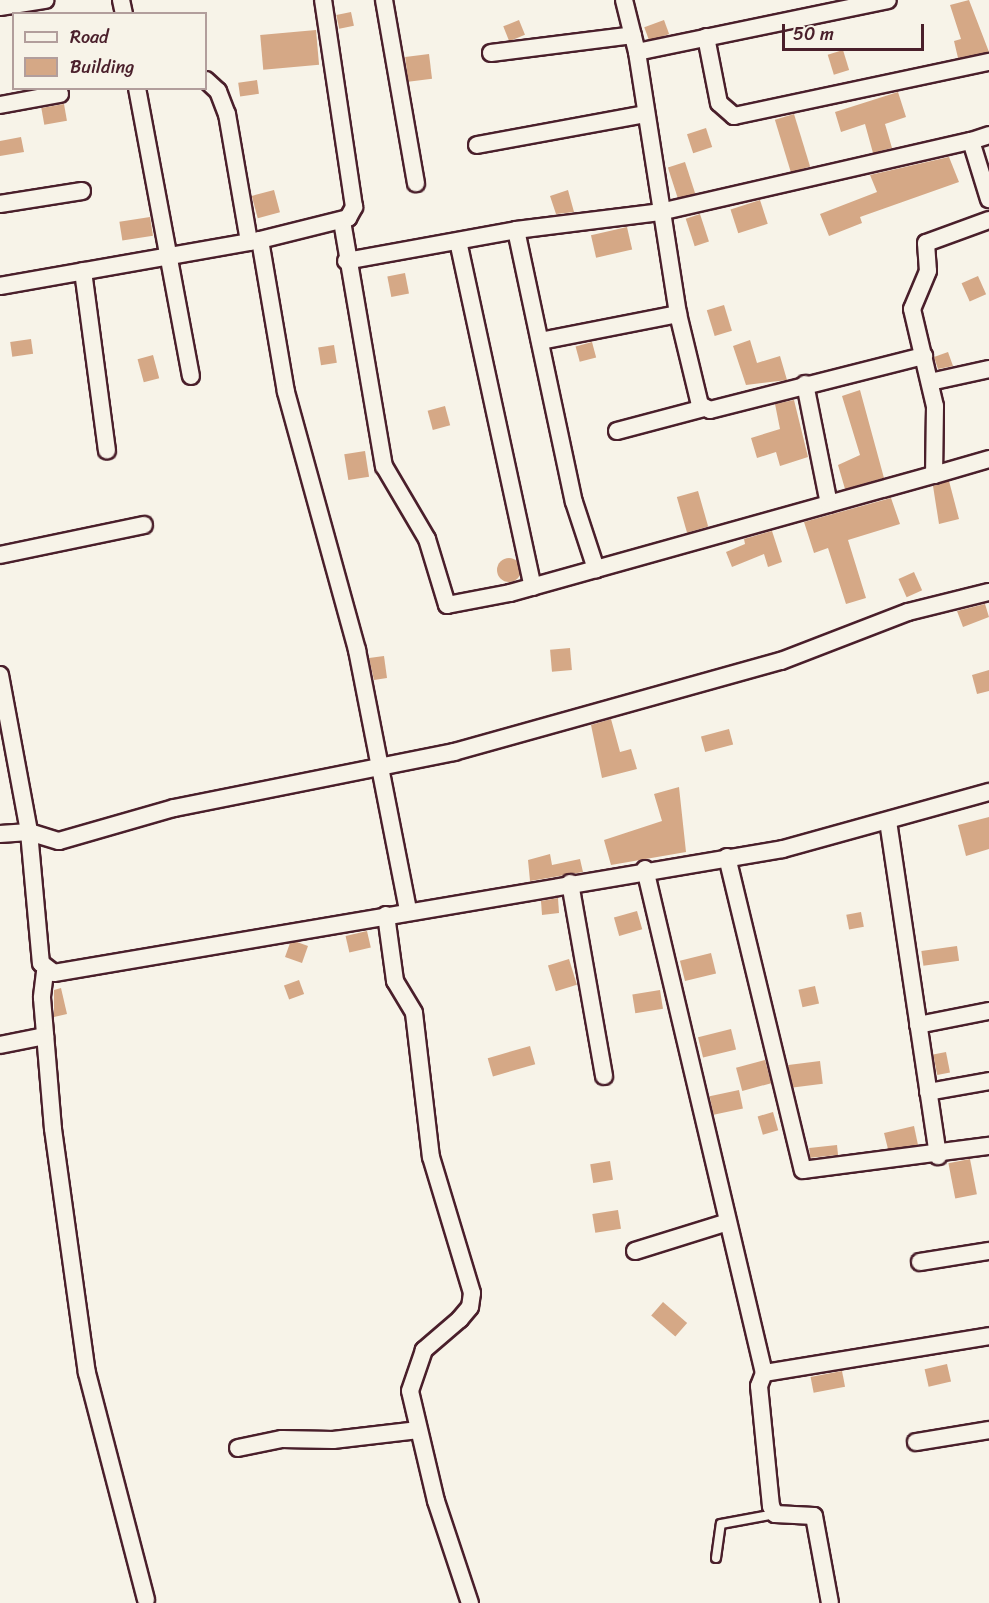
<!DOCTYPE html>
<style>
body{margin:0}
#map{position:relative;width:989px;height:1603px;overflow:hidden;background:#f7f3e8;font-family:Sriracha,sans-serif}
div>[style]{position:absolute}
.building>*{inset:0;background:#d5a886;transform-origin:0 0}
.round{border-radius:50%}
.roads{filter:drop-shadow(2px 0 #4a1f2b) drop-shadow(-2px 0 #4a1f2b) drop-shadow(0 2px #4a1f2b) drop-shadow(0 -2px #4a1f2b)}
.service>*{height:8px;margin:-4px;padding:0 4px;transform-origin:4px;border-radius:4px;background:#f7f3e8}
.minor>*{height:16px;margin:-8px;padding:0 8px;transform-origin:8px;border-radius:8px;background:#f7f3e8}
span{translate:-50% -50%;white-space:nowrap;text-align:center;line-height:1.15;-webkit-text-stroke:5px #f7f3e8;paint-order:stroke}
.legend{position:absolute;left:12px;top:12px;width:195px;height:78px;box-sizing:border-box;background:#f7f3e8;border:2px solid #b29e9c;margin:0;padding:8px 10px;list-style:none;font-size:18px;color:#4a1f2b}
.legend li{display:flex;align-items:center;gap:12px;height:30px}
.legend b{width:30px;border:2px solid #b29e9c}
.scale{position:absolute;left:782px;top:24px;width:142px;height:27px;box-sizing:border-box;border:3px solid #4a1f2b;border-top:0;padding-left:8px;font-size:18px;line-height:21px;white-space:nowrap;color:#4a1f2b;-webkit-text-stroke:4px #f7f3e8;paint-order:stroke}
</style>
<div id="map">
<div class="building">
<i style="clip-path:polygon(969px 0,989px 52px,958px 58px,954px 41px,961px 39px,950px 5px)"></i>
<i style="left:351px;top:12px;width:14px;height:15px;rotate:78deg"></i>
<i style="left:519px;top:20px;width:16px;height:17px;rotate:68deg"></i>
<i style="left:664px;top:20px;width:15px;height:21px;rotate:70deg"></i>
<i style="left:316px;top:30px;width:35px;height:56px;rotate:85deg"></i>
<i style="left:843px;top:50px;width:21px;height:16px;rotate:73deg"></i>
<i style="left:429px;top:54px;width:25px;height:24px;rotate:83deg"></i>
<i style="left:257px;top:80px;width:14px;height:19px;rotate:82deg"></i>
<i style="clip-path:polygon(898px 92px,906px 117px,885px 124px,892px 148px,873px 153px,865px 124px,841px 132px,835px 112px)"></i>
<i style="left:64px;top:104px;width:17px;height:23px;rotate:80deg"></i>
<i style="left:794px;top:114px;width:55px;height:20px;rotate:73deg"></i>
<i style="left:706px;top:128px;width:20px;height:20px;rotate:72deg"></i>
<i style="clip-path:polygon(21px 137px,24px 152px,0 156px,0 141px)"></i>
<i style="clip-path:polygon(949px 157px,959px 182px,860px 217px,862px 223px,829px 236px,820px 214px,877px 192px,870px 175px)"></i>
<i style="left:685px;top:162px;width:33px;height:18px;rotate:72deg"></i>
<i style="left:274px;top:190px;width:23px;height:23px;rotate:75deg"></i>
<i style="clip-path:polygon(568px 190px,574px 212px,556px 214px,550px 196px)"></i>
<i style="left:760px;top:200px;width:25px;height:31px;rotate:72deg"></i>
<i style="left:700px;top:214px;width:29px;height:15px;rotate:72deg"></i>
<i style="left:150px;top:217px;width:19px;height:31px;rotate:81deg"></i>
<i style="left:627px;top:227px;width:23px;height:37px;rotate:77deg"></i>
<i style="left:405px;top:273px;width:21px;height:18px;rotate:79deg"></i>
<i style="left:978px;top:276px;width:20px;height:18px;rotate:66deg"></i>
<i style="left:724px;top:305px;width:27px;height:18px;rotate:73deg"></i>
<i style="left:31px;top:339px;width:15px;height:21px;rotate:82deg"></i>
<i style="clip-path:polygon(750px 340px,757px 363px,780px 356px,787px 380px,746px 385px,733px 346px)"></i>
<i style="left:592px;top:342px;width:16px;height:17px;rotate:75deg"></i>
<i style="left:334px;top:345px;width:18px;height:16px;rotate:81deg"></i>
<i style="clip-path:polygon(948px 352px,953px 366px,938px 369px,934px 357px)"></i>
<i style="left:153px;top:355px;width:24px;height:16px;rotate:75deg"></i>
<i style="clip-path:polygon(860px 390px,884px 478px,845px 489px,838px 465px,860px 455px,842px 396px)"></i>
<i style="clip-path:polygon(794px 400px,808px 457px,780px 466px,776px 452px,757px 458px,751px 438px,780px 429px,775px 404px)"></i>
<i style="left:445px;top:406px;width:20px;height:18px;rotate:75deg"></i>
<i style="left:365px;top:451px;width:26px;height:21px;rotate:81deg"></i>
<i style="clip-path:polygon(949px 481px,959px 519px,939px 524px,933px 486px)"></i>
<i style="left:698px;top:491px;width:37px;height:22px;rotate:74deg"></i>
<i style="clip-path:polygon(891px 498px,900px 524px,848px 540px,866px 598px,846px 604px,828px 548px,814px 553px,804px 522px)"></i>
<i style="clip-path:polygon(772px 531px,782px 562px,768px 567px,764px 554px,732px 567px,726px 552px,745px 544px,744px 539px)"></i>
<i class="round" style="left:497px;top:558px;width:24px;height:24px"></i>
<i style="left:914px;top:572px;width:20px;height:17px;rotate:66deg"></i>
<i style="clip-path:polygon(985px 604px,989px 617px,963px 627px,957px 611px)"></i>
<i style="left:570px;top:648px;width:22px;height:20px;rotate:85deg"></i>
<i style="clip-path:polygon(384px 656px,387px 678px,374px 680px,369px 658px)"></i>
<i style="clip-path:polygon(989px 670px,989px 691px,977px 694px,972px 675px)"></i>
<i style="clip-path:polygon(611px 719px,620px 752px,631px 749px,637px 769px,602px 778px,591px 725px)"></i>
<i style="left:729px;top:729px;width:16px;height:29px;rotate:75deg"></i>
<i style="clip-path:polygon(679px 787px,686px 852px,611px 865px,604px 840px,662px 821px,654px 794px)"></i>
<i style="clip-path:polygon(989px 817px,989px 849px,966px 856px,958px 825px)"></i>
<i style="clip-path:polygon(550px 854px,552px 865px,580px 859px,583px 872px,530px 881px,528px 860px)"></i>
<i style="clip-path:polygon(558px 898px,559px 913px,542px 915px,541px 901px)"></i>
<i style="left:637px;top:911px;width:19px;height:24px;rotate:74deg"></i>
<i style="left:861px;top:912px;width:15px;height:15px;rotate:79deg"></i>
<i style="left:367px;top:931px;width:17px;height:22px;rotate:77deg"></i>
<i style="clip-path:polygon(297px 942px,308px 946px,302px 963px,285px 957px,290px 943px)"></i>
<i style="left:957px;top:946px;width:15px;height:36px;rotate:82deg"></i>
<i style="left:711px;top:953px;width:21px;height:32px;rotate:76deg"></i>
<i style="left:569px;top:959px;width:27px;height:22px;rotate:73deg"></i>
<i style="left:299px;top:980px;width:15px;height:16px;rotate:70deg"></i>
<i style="left:815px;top:986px;width:18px;height:17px;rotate:77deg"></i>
<i style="clip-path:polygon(61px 988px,67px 1014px,54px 1017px,54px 990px)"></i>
<i style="left:660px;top:990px;width:19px;height:28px;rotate:81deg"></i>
<i style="left:731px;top:1029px;width:21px;height:34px;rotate:76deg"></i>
<i style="left:530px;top:1046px;width:19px;height:44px;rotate:74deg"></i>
<i style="left:946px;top:1052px;width:21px;height:13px;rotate:79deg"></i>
<i style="left:765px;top:1060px;width:24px;height:30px;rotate:75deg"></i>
<i style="left:820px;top:1061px;width:23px;height:32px;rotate:83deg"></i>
<i style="left:739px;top:1090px;width:19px;height:30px;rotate:78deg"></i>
<i style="left:773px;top:1112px;width:19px;height:16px;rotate:74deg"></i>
<i style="clip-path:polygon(914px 1126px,918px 1145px,888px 1149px,884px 1133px)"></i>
<i style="left:837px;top:1145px;width:10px;height:28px;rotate:84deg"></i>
<i style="left:970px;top:1159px;width:36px;height:22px;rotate:79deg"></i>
<i style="left:610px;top:1161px;width:19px;height:20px;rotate:81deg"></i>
<i style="left:618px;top:1210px;width:19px;height:26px;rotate:81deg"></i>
<i style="left:663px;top:1302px;width:32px;height:18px;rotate:41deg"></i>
<i style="left:947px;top:1364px;width:18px;height:23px;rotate:77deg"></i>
<i style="left:842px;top:1371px;width:16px;height:32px;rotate:79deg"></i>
</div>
<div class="roads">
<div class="service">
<i style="left:716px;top:1558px;width:34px;rotate:-82deg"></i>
<i style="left:721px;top:1524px;width:55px;rotate:-10.5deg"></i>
</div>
<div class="minor">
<i style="left:121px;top:0;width:14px;rotate:78deg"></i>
<i style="left:384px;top:0;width:186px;rotate:80.1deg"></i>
<i style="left:624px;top:0;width:54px;rotate:76deg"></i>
<i style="left:637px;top:52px;width:265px;rotate:81.1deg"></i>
<i style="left:678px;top:314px;width:94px;rotate:76.4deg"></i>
<i style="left:700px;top:405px;width:11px;rotate:27deg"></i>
<i style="left:710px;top:410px;width:221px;rotate:-14.2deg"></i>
<i style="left:0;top:7px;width:46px;rotate:-8.8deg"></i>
<i style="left:706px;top:37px;width:67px;rotate:78.9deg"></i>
<i style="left:719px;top:103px;width:20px;rotate:41deg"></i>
<i style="left:734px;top:116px;width:261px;rotate:-12deg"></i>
<i style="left:637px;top:52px;width:256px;rotate:-11.7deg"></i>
<i style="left:491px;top:53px;width:143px;rotate:-7.2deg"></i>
<i style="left:206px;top:80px;width:16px;rotate:43deg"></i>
<i style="left:218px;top:91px;width:25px;rotate:69deg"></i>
<i style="left:227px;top:114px;width:130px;rotate:80.2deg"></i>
<i style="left:137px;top:88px;width:293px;rotate:79.4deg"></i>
<i style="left:0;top:105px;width:61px;rotate:-10.4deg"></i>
<i style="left:971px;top:141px;width:19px;rotate:-18deg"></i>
<i style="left:477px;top:145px;width:172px;rotate:-10.4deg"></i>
<i style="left:0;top:204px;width:83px;rotate:-9deg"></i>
<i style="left:989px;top:220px;width:67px;rotate:159.9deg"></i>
<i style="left:926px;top:243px;width:28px;rotate:86deg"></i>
<i style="left:928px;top:271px;width:41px;rotate:112.8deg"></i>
<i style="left:912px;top:309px;width:100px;rotate:76.7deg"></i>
<i style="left:935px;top:406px;width:69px;rotate:90.8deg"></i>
<i style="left:934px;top:475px;width:57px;rotate:-16.2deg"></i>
<i style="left:342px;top:221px;width:249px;rotate:80.3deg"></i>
<i style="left:384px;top:466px;width:85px;rotate:59.5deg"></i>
<i style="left:427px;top:539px;width:69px;rotate:73.1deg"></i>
<i style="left:447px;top:605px;width:64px;rotate:-10.8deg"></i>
<i style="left:510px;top:593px;width:440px;rotate:-15.6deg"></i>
<i style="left:516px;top:230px;width:278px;rotate:78deg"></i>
<i style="left:574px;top:502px;width:71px;rotate:71.8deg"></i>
<i style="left:260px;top:240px;width:154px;rotate:80.3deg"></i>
<i style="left:286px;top:392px;width:268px;rotate:74.6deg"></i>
<i style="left:357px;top:650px;width:265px;rotate:78.9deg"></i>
<i style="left:458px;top:241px;width:354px;rotate:77.8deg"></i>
<i style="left:346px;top:261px;width:173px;rotate:-10.3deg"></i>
<i style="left:516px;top:230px;width:145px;rotate:-7.1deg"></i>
<i style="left:660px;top:212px;width:319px;rotate:-12.9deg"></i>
<i style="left:971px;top:141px;width:61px;rotate:72.8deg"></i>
<i style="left:83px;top:271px;width:181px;rotate:82.4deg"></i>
<i style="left:0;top:286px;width:264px;rotate:-10deg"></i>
<i style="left:260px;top:240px;width:91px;rotate:-14deg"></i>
<i style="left:348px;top:218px;width:13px;rotate:-61deg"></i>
<i style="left:354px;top:207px;width:209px;rotate:-98.5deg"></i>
<i style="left:540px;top:341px;width:141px;rotate:-11.1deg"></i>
<i style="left:930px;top:382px;width:60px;rotate:-12.4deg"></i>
<i style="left:805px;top:384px;width:122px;rotate:78.7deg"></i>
<i style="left:617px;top:431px;width:90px;rotate:-14.8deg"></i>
<i style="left:0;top:555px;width:147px;rotate:-11.8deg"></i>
<i style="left:0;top:675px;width:160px;rotate:79.5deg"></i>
<i style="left:29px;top:832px;width:132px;rotate:84.8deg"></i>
<i style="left:41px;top:963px;width:16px;rotate:38deg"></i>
<i style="left:54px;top:973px;width:739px;rotate:-9.65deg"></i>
<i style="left:783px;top:849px;width:214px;rotate:-15.5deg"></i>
<i style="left:888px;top:821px;width:339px;rotate:81.5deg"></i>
<i style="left:0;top:834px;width:29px;rotate:-4deg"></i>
<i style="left:29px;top:832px;width:31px;rotate:17deg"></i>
<i style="left:59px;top:841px;width:120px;rotate:-16deg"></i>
<i style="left:174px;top:808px;width:286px;rotate:-11.3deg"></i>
<i style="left:454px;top:752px;width:339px;rotate:-15.6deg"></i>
<i style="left:781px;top:661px;width:136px;rotate:-21.1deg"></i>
<i style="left:908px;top:612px;width:83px;rotate:-13.9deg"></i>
<i style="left:727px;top:857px;width:322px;rotate:76.4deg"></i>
<i style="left:803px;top:1170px;width:188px;rotate:-7.4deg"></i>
<i style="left:645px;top:869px;width:518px;rotate:76.72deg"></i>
<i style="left:764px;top:1373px;width:14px;rotate:111deg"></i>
<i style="left:759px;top:1386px;width:121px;rotate:84.3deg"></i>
<i style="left:771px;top:1506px;width:9px;rotate:63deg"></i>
<i style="left:775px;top:1514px;width:39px;rotate:3deg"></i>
<i style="left:814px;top:1516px;width:88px;rotate:79.6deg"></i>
<i style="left:570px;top:883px;width:196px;rotate:80deg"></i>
<i style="left:386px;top:915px;width:67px;rotate:82.2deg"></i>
<i style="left:395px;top:981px;width:37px;rotate:59deg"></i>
<i style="left:414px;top:1013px;width:145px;rotate:83.3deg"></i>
<i style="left:431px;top:1157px;width:142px;rotate:73.2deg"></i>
<i style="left:472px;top:1293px;width:14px;rotate:98deg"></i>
<i style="left:470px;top:1307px;width:16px;rotate:130deg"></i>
<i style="left:460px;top:1319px;width:48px;rotate:139.3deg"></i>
<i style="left:424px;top:1350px;width:43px;rotate:108.9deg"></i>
<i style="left:410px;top:1391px;width:113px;rotate:76.7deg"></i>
<i style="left:436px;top:1501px;width:108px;rotate:71.6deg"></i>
<i style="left:45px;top:972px;width:26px;rotate:97deg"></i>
<i style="left:42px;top:998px;width:131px;rotate:85.2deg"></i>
<i style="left:53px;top:1129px;width:246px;rotate:82.1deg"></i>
<i style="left:87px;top:1373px;width:234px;rotate:75.4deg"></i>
<i style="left:918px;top:1025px;width:72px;rotate:-11.2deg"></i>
<i style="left:0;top:1045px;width:46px;rotate:-11.3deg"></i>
<i style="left:928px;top:1092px;width:62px;rotate:-10.2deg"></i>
<i style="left:635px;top:1251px;width:97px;rotate:-17.3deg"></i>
<i style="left:920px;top:1262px;width:70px;rotate:-9.1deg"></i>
<i style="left:764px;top:1373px;width:228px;rotate:-9.3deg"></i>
<i style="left:916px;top:1442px;width:74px;rotate:-9.3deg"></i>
<i style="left:238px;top:1448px;width:45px;rotate:-11.6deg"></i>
<i style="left:282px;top:1439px;width:51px;rotate:1.1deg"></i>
<i style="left:333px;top:1440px;width:86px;rotate:-6.7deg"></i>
</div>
</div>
<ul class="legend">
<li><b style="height:8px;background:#f7f3e8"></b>Road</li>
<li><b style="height:16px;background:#d5a886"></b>Building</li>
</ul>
<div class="scale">50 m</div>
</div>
